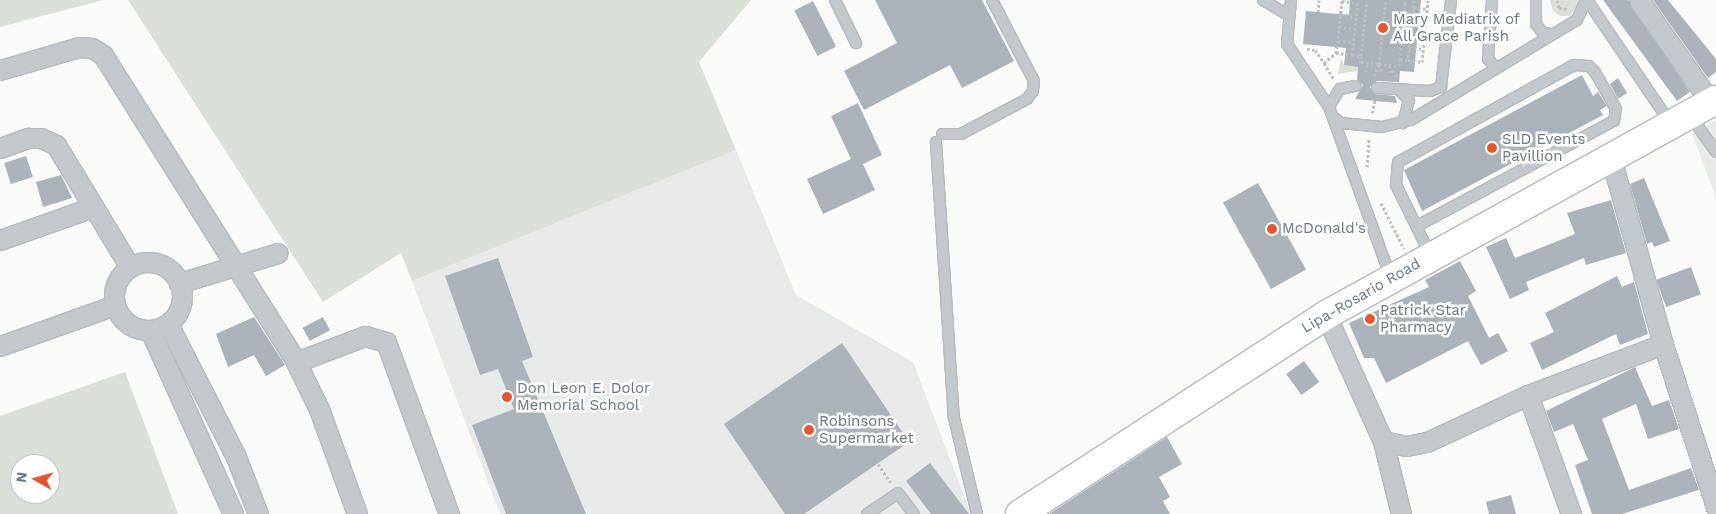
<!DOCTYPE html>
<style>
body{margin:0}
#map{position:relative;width:1716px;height:514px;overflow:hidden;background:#fafaf8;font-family:"Work Sans",sans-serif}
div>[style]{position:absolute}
.built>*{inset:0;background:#e8e9e9}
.green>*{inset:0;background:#dadfd7}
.building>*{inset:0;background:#aab3b9;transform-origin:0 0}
.path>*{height:3px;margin-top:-1.5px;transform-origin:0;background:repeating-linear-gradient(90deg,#bbbfc2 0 2.5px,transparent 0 5px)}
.roads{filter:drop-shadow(1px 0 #b5babe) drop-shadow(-1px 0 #b5babe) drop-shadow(0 1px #b5babe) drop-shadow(0 -1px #b5babe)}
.lane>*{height:10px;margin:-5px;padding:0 5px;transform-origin:5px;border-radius:5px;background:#c3c8cc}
.street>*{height:19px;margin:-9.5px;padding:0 9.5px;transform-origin:9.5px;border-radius:9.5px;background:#c3c8cc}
.street>.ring{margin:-9.5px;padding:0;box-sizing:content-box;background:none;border:19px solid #c3c8cc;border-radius:50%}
.primary>*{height:28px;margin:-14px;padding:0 14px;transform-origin:14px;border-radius:14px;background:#fff}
.dots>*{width:14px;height:14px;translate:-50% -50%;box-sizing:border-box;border:2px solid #fff;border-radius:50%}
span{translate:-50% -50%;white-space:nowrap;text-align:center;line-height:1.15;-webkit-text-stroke:5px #fff;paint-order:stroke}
.poi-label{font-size:15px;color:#657683}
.left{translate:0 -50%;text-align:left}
.street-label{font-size:15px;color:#657683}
.north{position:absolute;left:10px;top:454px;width:50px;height:50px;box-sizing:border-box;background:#fff;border:1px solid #c1c8cd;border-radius:50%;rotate:277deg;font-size:14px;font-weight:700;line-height:20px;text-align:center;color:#657683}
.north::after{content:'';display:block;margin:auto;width:18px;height:22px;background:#e4572e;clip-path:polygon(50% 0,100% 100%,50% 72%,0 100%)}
</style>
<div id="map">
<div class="built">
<i style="clip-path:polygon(1716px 120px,1716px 198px,1692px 133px)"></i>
<i style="clip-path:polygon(736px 150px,796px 295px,913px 362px,971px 514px,500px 514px,412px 281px)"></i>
</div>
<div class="green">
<i style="clip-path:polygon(0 0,103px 0,0 27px)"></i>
<i style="clip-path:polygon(128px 0,751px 0,699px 62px,736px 150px,412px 281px,401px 253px,323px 302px)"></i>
<i style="clip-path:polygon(1550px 0,1578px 0,1578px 5px,1570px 16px,1560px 16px,1553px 11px)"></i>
<i style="clip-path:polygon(1341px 58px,1344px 65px,1358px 67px,1357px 71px,1338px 74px)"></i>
<i style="clip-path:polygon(evenodd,125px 372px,178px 514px,0 514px,0 416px,125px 372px,20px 464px,50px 464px,50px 494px,20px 494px,20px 464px)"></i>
</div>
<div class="building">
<i style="clip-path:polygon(875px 0,982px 0,1014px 61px,962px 88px,950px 65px,864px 110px,844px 71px,897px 43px)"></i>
<i style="clip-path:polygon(1350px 0,1421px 0,1414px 72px,1400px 71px,1399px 82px,1377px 81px,1370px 87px,1374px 94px,1395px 96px,1397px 103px,1355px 99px,1363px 85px,1357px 79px,1358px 67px,1344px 65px,1346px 48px,1303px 44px,1306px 11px,1349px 15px)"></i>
<i style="clip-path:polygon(1603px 0,1628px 0,1690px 92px,1677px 101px)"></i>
<i style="clip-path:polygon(1653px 0,1668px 0,1716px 59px,1716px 72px,1708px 78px)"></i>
<i style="left:813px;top:1px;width:51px;height:21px;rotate:63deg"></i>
<i style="clip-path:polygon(1582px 75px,1593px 96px,1598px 92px,1607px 106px,1600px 110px,1603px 115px,1422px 211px,1404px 170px)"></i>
<i style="clip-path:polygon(1618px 78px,1627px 93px,1618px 99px,1610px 84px)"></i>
<i style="clip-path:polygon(858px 103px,882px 155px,863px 164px,875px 190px,823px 214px,807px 179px,851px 159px,831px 116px)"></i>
<i style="left:26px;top:156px;width:22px;height:23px;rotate:72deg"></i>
<i style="clip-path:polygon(61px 175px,72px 198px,43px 207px,36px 182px)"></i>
<i style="clip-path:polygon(1644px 178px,1670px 241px,1654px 247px,1652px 242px,1647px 244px,1630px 184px)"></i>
<i style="left:1258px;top:183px;width:99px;height:40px;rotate:61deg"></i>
<i style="clip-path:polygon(1611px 200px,1626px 253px,1586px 265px,1584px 258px,1526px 282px,1529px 290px,1510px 299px,1486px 247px,1506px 238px,1515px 258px,1575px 234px,1567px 213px)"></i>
<i style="clip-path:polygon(498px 258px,533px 357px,522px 361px,586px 514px,506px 514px,472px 425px,514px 409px,498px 369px,480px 375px,445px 276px)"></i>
<i style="clip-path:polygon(1460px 261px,1476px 291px,1468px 296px,1489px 338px,1498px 333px,1508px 351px,1481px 365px,1468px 341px,1386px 383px,1374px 358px,1364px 358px,1349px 323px,1429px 287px,1425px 280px)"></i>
<i style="left:1691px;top:267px;width:29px;height:37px;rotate:70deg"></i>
<i style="clip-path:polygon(1617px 276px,1622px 287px,1634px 282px,1648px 334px,1620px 345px,1616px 334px,1542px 370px,1530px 343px,1554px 332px,1545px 313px)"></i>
<i style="clip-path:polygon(254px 317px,285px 365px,266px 376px,254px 355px,228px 367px,216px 334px)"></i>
<i style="left:323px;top:317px;width:15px;height:23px;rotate:62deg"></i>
<i style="clip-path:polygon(842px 343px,909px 442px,804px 514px,785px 514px,724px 424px)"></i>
<i style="left:1304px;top:361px;width:26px;height:22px;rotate:54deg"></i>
<i style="clip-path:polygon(1635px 367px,1652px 406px,1669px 400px,1679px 429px,1648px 439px,1636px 404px,1602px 419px,1629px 490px,1691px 468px,1699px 490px,1622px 514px,1592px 514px,1575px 465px,1588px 460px,1573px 424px,1554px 432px,1546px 411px)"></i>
<i style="clip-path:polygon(1167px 437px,1182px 464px,1159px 477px,1170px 497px,1163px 501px,1170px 514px,1049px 514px)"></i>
<i style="clip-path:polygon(930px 463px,969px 514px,931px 514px,906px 481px)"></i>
<i style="clip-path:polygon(1511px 495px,1516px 514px,1489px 514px,1486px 502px)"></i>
</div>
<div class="path">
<i style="left:1414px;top:0;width:60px;rotate:95.7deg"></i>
<i style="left:1408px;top:60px;width:14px;rotate:8deg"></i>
<i style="left:1422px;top:62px;width:62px;rotate:-84.5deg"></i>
<i style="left:1557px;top:0;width:8px;rotate:76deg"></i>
<i style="left:1559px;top:8px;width:8px;rotate:7deg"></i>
<i style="left:1342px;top:1px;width:15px;rotate:8deg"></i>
<i style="left:1413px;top:8px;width:14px;rotate:4deg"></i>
<i style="left:1318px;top:12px;width:12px;rotate:-85deg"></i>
<i style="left:1340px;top:14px;width:16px;rotate:7deg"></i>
<i style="left:1412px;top:21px;width:14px;rotate:8deg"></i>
<i style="left:1339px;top:27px;width:16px;rotate:7deg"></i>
<i style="left:1411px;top:34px;width:22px;rotate:18deg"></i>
<i style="left:1338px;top:41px;width:15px;rotate:4deg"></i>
<i style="left:1409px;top:47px;width:14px;rotate:8deg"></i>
<i style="left:1307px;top:49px;width:8px;rotate:7deg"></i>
<i style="left:1315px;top:50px;width:16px;rotate:55deg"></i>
<i style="left:1336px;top:53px;width:16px;rotate:7deg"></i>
<i style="left:1352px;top:55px;width:55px;rotate:-83.8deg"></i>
<i style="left:1352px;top:55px;width:9px;rotate:6deg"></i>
<i style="left:1361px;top:56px;width:6px;rotate:90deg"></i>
<i style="left:1361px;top:62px;width:18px;rotate:6deg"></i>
<i style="left:1379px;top:64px;width:20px;rotate:6deg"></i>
<i style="left:1399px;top:66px;width:6px;rotate:-81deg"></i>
<i style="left:1400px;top:60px;width:8px"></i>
<i style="left:1361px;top:56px;width:56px;rotate:-83.9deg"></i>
<i style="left:1400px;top:60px;width:60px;rotate:-85.2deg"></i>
<i style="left:1379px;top:64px;width:64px;rotate:-83.8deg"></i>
<i style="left:1390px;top:65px;width:10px;rotate:90deg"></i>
<i style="left:1393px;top:70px;width:7px;rotate:63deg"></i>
<i style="left:1366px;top:72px;width:10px;rotate:-84deg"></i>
<i style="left:1374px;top:76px;width:13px;rotate:-67deg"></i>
<i style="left:1379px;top:64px;width:10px;rotate:73deg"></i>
<i style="left:1333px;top:78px;width:17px;rotate:-121deg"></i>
<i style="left:1324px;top:63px;width:16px;rotate:-40deg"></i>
<i style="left:1336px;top:53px;width:53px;rotate:-83.5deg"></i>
<i style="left:1372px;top:113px;width:13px;rotate:-77deg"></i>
<i style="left:1367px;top:167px;width:28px;rotate:-86deg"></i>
<i style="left:1381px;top:203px;width:51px;rotate:63.4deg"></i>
<i style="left:878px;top:464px;width:22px;rotate:56deg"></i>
</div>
<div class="roads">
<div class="lane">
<i style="left:835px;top:0;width:48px;rotate:64deg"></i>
<i style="left:1263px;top:0;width:31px;rotate:31deg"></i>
<i style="left:1291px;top:0;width:44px;rotate:95.2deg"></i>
<i style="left:1287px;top:44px;width:76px;rotate:56.3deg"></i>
<i style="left:1329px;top:107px;width:182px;rotate:70.1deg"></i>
<i style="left:1492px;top:0;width:59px;rotate:93.9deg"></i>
<i style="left:1488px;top:59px;width:12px;rotate:48deg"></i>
<i style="left:1536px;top:0;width:24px;rotate:90deg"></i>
<i style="left:1536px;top:24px;width:10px;rotate:53deg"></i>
<i style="left:1542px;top:32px;width:9px;rotate:13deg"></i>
<i style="left:1587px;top:0;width:150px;rotate:55.9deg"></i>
<i style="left:1377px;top:88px;width:53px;rotate:3.2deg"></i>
<i style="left:1430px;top:91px;width:12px;rotate:-20deg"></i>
<i style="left:1441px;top:87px;width:88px;rotate:-83.4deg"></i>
<i style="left:1400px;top:91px;width:13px;rotate:45deg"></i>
<i style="left:1409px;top:100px;width:24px;rotate:105deg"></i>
<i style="left:1329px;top:107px;width:21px;rotate:-59deg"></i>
<i style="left:1340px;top:89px;width:16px;rotate:-11deg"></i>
<i style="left:1690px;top:115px;width:45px;rotate:54.9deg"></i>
<i style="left:1333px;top:117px;width:10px;rotate:37deg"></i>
<i style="left:1341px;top:123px;width:41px;rotate:5.6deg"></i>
<i style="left:1382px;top:127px;width:30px;rotate:-14deg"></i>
<i style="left:1411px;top:120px;width:194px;rotate:-31.1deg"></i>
<i style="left:1577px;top:20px;width:22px;rotate:-66deg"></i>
<i style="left:942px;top:134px;width:19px"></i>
<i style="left:961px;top:134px;width:75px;rotate:-27.9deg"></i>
<i style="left:1027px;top:99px;width:10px;rotate:-53deg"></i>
<i style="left:1033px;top:91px;width:10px;rotate:-84deg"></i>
<i style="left:1034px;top:81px;width:91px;rotate:-117.4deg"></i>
<i style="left:936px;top:142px;width:277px;rotate:86.3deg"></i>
<i style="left:954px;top:418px;width:99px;rotate:76.5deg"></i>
<i style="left:1417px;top:226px;width:223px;rotate:-28.1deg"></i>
<i style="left:1614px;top:121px;width:12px;rotate:-81deg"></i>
<i style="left:1616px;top:109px;width:43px;rotate:-119.6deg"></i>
<i style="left:1595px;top:72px;width:8px;rotate:-135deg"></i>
<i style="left:1589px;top:66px;width:15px;rotate:-176deg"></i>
<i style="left:1574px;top:65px;width:201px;rotate:151.1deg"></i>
<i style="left:1398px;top:162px;width:23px;rotate:95deg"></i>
<i style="left:1396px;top:185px;width:79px;rotate:63.8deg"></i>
<i style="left:867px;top:514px;width:37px;rotate:-34deg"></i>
<i style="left:898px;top:493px;width:26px;rotate:53deg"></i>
</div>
<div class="street">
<i style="left:1639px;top:0;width:126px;rotate:55deg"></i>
<i style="left:0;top:70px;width:82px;rotate:-16.2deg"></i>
<i style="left:79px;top:47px;width:13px;rotate:4deg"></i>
<i style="left:92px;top:48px;width:13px;rotate:32deg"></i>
<i style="left:103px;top:55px;width:363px;rotate:57.8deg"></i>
<i style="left:296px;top:362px;width:52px;rotate:63.9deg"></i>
<i style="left:319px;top:409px;width:112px;rotate:70.1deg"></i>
<i style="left:0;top:148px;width:30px;rotate:-20deg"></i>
<i style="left:28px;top:138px;width:13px"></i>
<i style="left:41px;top:138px;width:17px;rotate:25deg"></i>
<i style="left:56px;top:145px;width:143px;rotate:58.8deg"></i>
<i style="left:1611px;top:158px;width:193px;rotate:74.4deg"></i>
<i style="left:1663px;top:344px;width:171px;rotate:72deg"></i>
<i style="left:0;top:240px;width:99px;rotate:-19.5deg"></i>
<i class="ring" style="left:114px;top:262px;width:49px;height:49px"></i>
<i style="left:179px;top:283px;width:103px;rotate:-16.9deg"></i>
<i style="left:1326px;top:315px;width:138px;rotate:65.7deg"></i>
<i style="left:168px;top:324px;width:149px;rotate:62.9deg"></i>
<i style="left:236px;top:457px;width:61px;rotate:68.9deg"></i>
<i style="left:150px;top:330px;width:202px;rotate:65.7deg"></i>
<i style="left:0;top:346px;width:122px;rotate:-19.6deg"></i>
<i style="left:296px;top:362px;width:74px;rotate:-20.6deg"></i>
<i style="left:365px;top:336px;width:22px;rotate:16deg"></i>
<i style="left:386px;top:342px;width:183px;rotate:69.9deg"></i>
<i style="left:1528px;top:395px;width:127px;rotate:70.1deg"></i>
<i style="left:1401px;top:514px;width:75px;rotate:-103.9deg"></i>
<i style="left:1383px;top:441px;width:24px;rotate:12deg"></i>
<i style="left:1406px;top:446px;width:21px;rotate:-11deg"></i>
<i style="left:1427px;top:442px;width:111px;rotate:-25deg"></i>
<i style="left:1528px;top:395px;width:144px;rotate:-20.7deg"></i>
</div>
<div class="primary">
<i style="left:1020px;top:514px;width:365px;rotate:-33deg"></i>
<i style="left:1326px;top:315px;width:445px;rotate:-28.9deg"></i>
</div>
</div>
<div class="dots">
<i style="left:1383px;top:28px;background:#e4572e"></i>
<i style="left:1492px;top:148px;background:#e4572e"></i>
<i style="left:1272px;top:229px;background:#e4572e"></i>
<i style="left:1370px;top:319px;background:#e4572e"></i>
<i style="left:507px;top:397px;background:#e4572e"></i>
<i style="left:809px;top:430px;background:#e4572e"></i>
</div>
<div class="poi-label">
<span class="left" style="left:1393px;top:28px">Mary Mediatrix of<br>All Grace Parish</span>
<span class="left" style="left:1502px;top:148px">SLD Events<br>Pavillion</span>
<span class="left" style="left:1282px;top:229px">McDonald's</span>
<span class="left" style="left:1380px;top:319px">Patrick Star<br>Pharmacy</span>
<span class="left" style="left:517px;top:397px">Don Leon E. Dolor<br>Memorial School</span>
<span class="left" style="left:819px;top:430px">Robinsons<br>Supermarket</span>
</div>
<div class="street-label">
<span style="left:1361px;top:296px;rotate:-30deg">Lipa-Rosario Road</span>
</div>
<div class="north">N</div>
</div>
